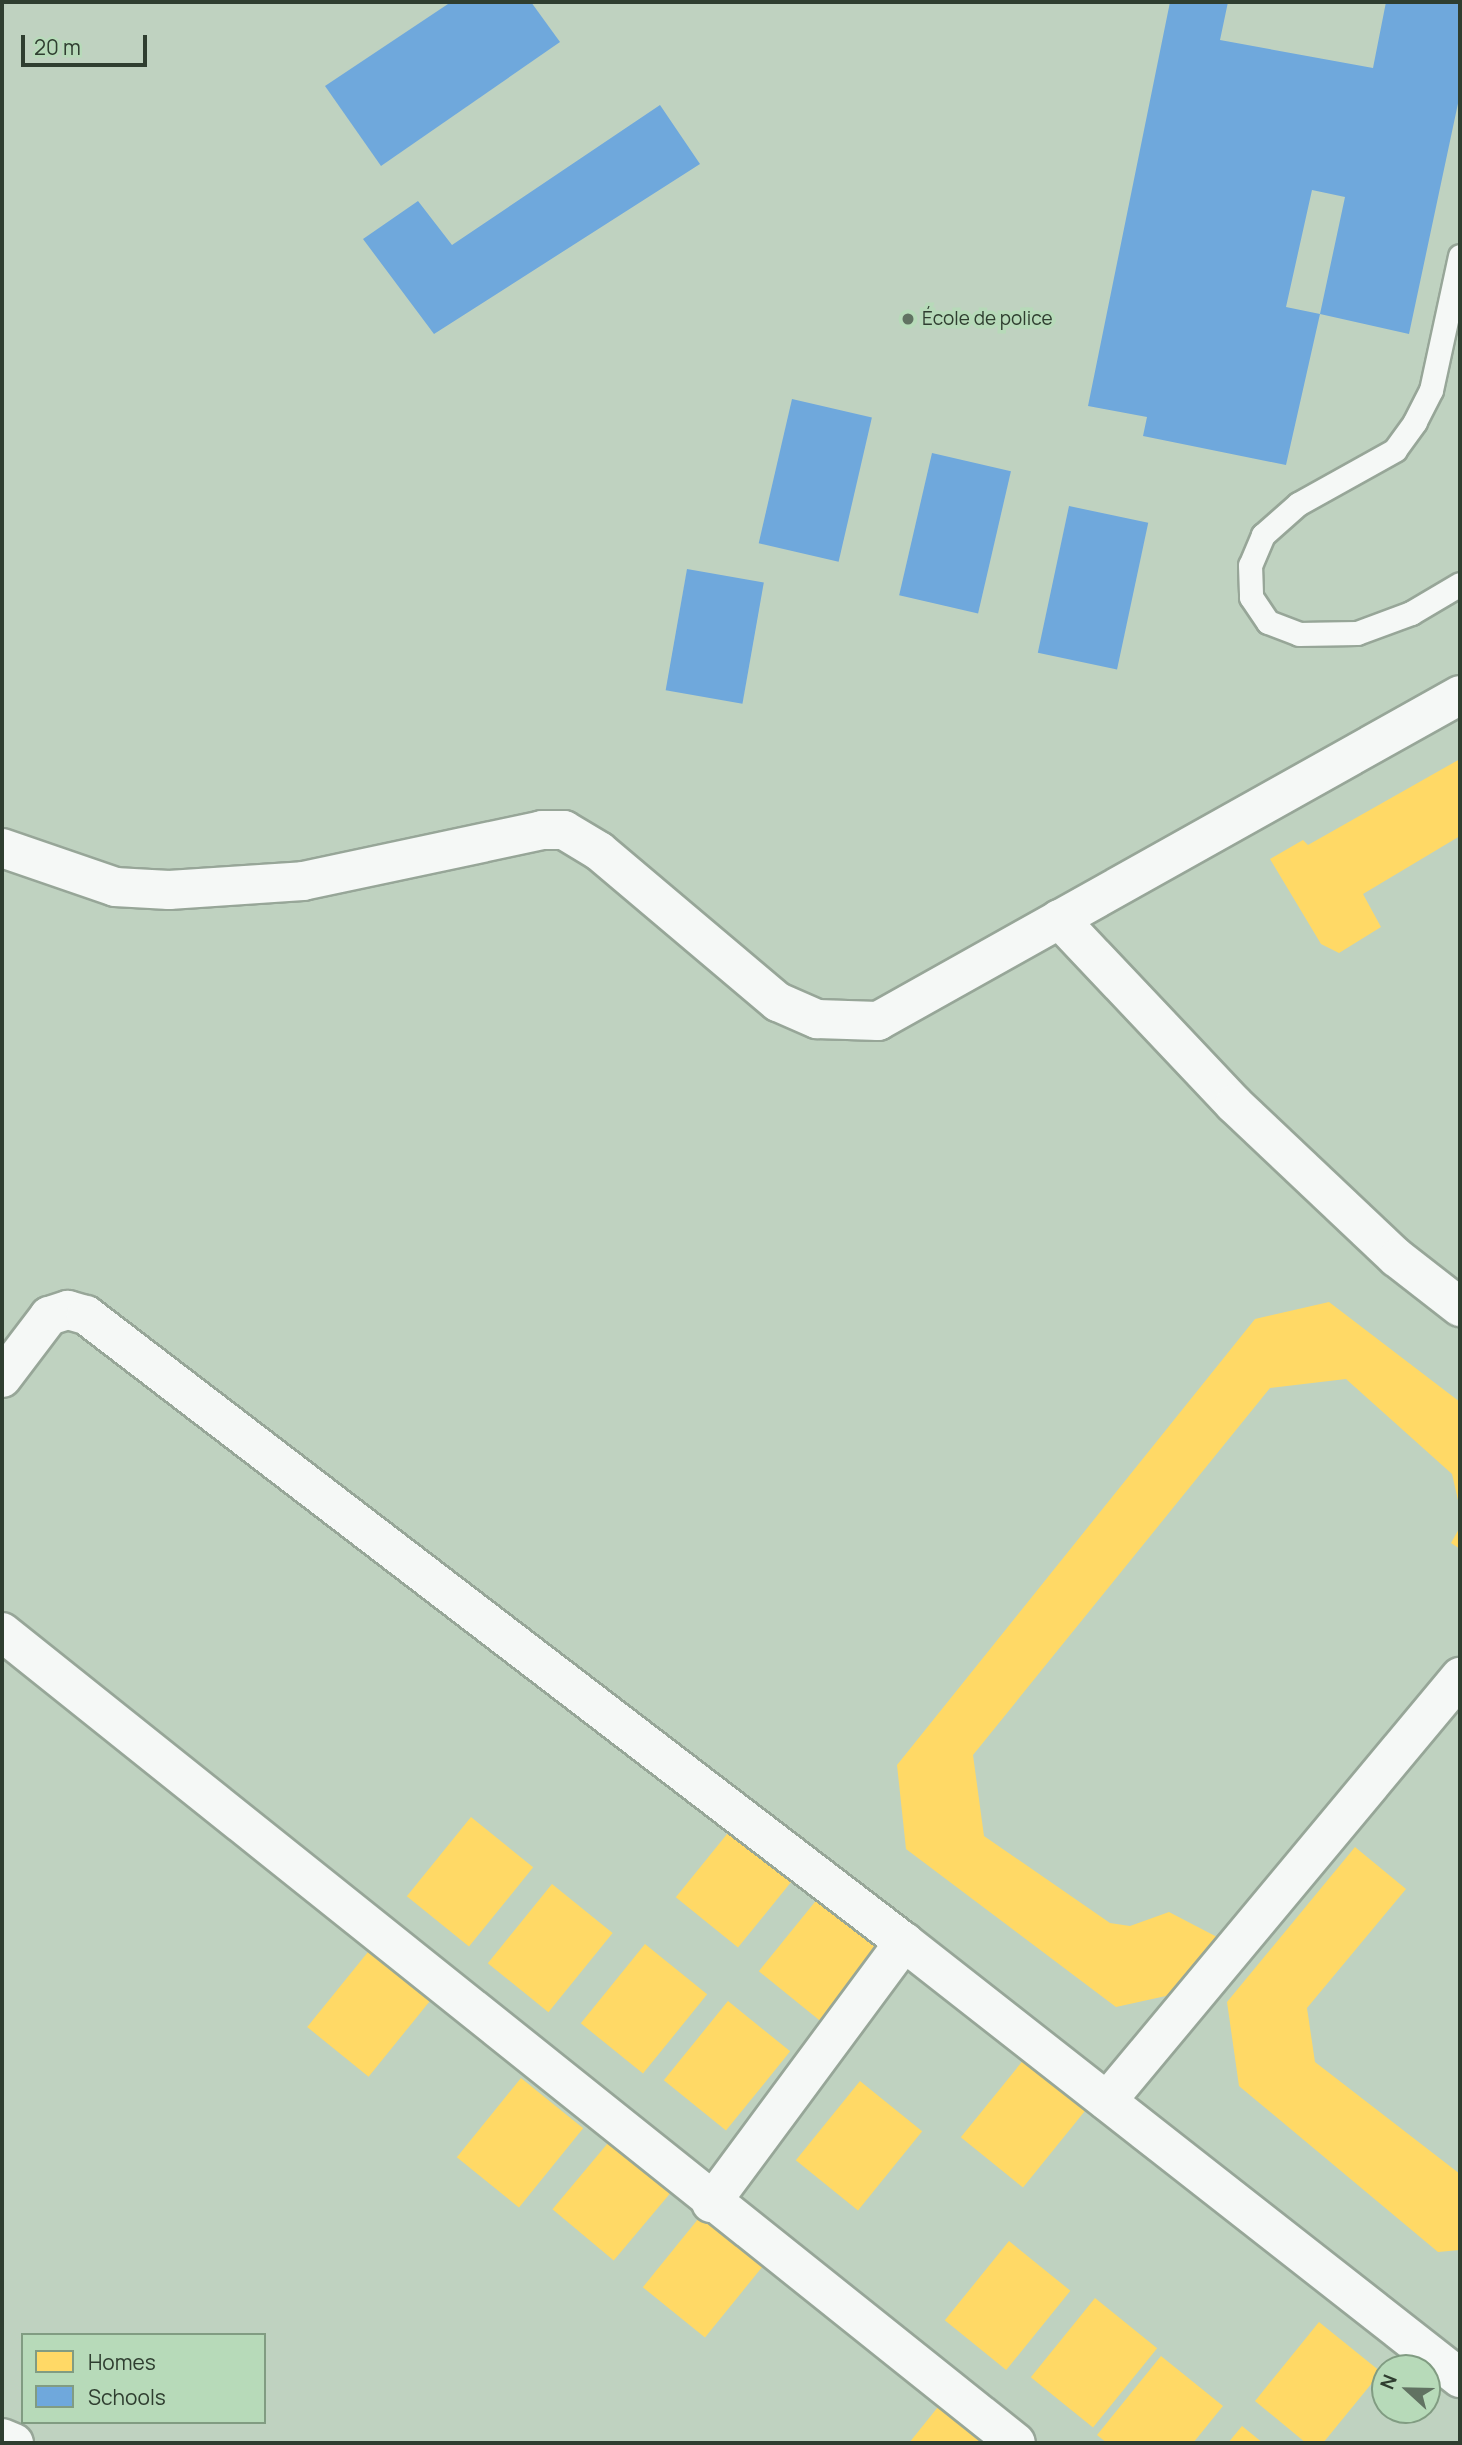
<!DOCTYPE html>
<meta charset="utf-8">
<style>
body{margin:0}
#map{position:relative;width:1462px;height:2445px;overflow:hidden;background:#bfd2c0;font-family:Manrope,sans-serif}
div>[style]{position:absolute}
.homes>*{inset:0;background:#ffd966;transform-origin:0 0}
.schools>*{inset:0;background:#6fa8dc;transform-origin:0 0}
.roads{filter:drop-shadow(2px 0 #97a698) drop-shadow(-2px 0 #97a698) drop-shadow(0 2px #97a698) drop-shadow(0 -2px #97a698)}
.lane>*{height:23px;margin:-11.5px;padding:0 11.5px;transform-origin:11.5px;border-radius:11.5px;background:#f5f8f6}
.street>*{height:38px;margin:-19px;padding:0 19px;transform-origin:19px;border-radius:19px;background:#f5f8f6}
.dots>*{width:19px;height:19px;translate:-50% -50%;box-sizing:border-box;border:4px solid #b7dab9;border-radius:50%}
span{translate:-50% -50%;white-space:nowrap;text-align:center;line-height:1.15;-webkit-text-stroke:7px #b7dab9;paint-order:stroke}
.poi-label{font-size:19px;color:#2f3e30}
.left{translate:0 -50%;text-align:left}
.frame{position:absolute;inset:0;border:4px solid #2f3e30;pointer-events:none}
.legend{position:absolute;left:21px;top:2333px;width:245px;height:91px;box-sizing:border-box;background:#b7dab9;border:2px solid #819c82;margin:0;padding:9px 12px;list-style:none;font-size:21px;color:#2f3e30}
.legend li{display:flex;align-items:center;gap:14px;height:35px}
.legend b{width:35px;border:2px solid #819c82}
.north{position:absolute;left:1371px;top:2354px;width:70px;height:70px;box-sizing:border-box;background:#b7dab9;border:2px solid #819c82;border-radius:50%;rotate:292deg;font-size:19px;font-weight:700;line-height:28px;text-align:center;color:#2f3e30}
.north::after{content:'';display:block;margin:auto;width:24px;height:32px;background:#617262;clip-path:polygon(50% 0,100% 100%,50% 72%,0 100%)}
.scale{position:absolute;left:21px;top:35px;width:126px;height:32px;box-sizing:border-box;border:4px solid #2f3e30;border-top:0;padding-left:9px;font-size:21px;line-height:24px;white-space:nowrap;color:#2f3e30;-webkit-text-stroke:5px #b7dab9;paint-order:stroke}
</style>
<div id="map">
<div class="homes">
<i style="clip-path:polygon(1460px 759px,1460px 836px,1363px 894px,1381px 927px,1339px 953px,1321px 944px,1270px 859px,1303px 840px,1308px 845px)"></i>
<i style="clip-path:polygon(1329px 1302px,1460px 1402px,1460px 1509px,1452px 1474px,1346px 1379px,1270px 1388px,973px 1755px,984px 1836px,1110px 1923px,1130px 1926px,1169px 1912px,1219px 1938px,1193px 1990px,1116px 2007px,906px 1849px,897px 1765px,1255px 1319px)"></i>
<i style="clip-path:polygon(1460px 1527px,1460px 1549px,1451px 1543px)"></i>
<i style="left:471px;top:1817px;width:80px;height:102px;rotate:39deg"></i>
<i style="left:740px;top:1818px;width:80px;height:102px;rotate:39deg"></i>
<i style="clip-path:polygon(1355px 1847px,1406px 1889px,1307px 2008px,1315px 2062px,1460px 2174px,1460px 2250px,1438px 2252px,1239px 2086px,1227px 2002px)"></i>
<i style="left:552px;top:1884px;width:78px;height:102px;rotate:39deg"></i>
<i style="left:823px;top:1892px;width:80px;height:102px;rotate:39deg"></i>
<i style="left:645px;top:1944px;width:80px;height:102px;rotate:39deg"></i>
<i style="left:372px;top:1947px;width:79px;height:103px;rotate:39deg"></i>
<i style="left:728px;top:2001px;width:80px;height:102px;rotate:39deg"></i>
<i style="left:1025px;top:2058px;width:80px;height:102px;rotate:39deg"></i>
<i style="left:521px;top:2078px;width:80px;height:102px;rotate:39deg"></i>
<i style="left:860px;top:2081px;width:80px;height:102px;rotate:39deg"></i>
<i style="left:618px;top:2131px;width:80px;height:102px;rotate:40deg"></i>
<i style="left:707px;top:2208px;width:80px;height:102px;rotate:39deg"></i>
<i style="left:1009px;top:2241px;width:79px;height:102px;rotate:39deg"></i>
<i style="left:1095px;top:2298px;width:80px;height:102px;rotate:39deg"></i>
<i style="clip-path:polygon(1319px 2322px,1381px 2372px,1323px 2443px,1306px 2443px,1255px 2401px)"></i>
<i style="clip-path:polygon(1161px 2356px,1223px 2406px,1193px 2443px,1107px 2443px,1097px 2435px)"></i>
<i style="clip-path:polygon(942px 2402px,992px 2443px,909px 2443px)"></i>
<i style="clip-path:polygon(1242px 2426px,1263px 2443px,1228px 2443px)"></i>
</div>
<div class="schools">
<i style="clip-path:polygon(451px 2px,531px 2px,560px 42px,381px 166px,325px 86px)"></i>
<i style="clip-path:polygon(1170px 2px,1228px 2px,1220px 40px,1373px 68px,1386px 2px,1460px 2px,1460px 94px,1409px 334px,1320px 314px,1345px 197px,1312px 190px,1286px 307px,1320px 314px,1286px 465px,1143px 436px,1147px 417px,1088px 406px)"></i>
<i style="clip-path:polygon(660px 105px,700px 164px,434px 334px,363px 239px,418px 201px,452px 245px)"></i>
<i style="left:792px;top:399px;width:82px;height:148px;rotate:13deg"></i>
<i style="left:932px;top:453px;width:81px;height:146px;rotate:13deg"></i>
<i style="left:1069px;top:506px;width:81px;height:150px;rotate:12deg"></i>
<i style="left:687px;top:569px;width:78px;height:123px;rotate:10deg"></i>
</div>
<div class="roads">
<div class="lane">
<i style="left:1460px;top:256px;width:137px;rotate:102.2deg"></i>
<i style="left:1431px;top:390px;width:36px;rotate:117deg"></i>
<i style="left:1415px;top:422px;width:34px;rotate:126deg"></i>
<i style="left:1395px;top:450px;width:111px;rotate:150.9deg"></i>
<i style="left:1298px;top:504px;width:47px;rotate:138.5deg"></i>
<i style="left:1263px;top:535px;width:33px;rotate:113deg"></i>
<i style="left:1250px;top:565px;width:32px;rotate:88deg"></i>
<i style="left:1251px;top:597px;width:30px;rotate:56deg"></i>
<i style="left:1268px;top:622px;width:33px;rotate:21deg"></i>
<i style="left:1299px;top:634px;width:58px;rotate:-1deg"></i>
<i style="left:1357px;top:633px;width:58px;rotate:-20.3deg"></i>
<i style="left:1411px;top:613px;width:57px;rotate:-30.6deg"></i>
</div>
<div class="street">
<i style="left:2px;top:848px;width:120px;rotate:19deg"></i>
<i style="left:115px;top:887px;width:54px;rotate:3.2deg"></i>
<i style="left:169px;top:890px;width:134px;rotate:-3.8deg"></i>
<i style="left:303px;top:881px;width:244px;rotate:-12deg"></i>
<i style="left:542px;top:830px;width:22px"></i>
<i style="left:564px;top:830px;width:41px;rotate:31deg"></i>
<i style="left:599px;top:851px;width:234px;rotate:40.2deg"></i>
<i style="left:778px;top:1002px;width:43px;rotate:23.6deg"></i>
<i style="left:817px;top:1019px;width:61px;rotate:1.9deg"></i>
<i style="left:878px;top:1021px;width:667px;rotate:-29.25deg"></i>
<i style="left:1059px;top:919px;width:255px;rotate:46.6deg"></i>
<i style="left:1234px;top:1104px;width:224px;rotate:43.4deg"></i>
<i style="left:1397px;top:1258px;width:80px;rotate:37.9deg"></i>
<i style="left:2px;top:1378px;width:78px;rotate:-52.8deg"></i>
<i style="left:49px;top:1316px;width:20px;rotate:-18deg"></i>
<i style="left:68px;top:1310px;width:19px;rotate:16deg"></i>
<i style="left:86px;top:1315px;width:1031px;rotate:37.47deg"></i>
<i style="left:904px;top:1942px;width:707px;rotate:38.1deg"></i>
<i style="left:2px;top:1632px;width:1298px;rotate:38.65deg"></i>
<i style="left:1107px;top:2101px;width:552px;rotate:-50.22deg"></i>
<i style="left:711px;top:2203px;width:325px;rotate:-53.5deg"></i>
<i style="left:2px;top:2438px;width:13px;rotate:23deg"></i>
</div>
</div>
<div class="dots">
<i style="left:908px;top:319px;background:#617262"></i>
</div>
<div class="poi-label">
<span class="left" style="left:922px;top:319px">École de police</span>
</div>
<div class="frame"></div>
<ul class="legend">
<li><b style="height:19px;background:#ffd966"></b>Homes</li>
<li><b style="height:19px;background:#6fa8dc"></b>Schools</li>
</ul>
<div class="north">N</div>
<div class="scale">20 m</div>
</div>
